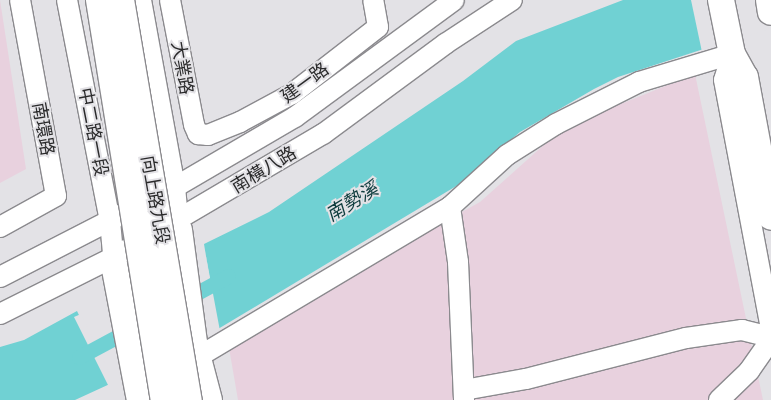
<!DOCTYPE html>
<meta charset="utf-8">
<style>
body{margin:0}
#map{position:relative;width:771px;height:400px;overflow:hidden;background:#e3e2e6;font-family:"Public Sans","Noto Sans TC",sans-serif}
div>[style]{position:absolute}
.industrial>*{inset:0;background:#e8d1de}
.water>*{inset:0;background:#70d1d3}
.pier>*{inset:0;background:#e3e2e6}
.canal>*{height:15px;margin:-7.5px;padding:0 7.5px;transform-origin:7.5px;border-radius:7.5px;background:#70d1d3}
.roads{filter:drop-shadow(1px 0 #8b8a8e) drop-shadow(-1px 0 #8b8a8e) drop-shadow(0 1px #8b8a8e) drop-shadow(0 -1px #8b8a8e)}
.minor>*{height:20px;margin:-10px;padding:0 10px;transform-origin:10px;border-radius:10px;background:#fff}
.major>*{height:26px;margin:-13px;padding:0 13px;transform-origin:13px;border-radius:13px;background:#fff}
.bridges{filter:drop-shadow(1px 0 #8b8a8e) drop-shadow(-1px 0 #8b8a8e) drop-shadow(0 1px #8b8a8e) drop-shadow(0 -1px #8b8a8e)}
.major-bridge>*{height:26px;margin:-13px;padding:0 13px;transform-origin:13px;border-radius:13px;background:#fff}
span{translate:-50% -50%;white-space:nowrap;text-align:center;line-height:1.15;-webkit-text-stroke:4px #e3e2e6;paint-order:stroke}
.street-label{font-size:18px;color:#2a2a2b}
.water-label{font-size:19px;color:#0f3d3e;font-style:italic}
</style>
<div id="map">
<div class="industrial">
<i style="clip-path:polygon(0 0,26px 169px,0 183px)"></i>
<i style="clip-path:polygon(695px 74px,763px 400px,238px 400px,228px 342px,480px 202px,564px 127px)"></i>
</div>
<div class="water">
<i style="clip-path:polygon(623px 0,771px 0,771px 27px,618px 77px,594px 89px,520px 132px,458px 185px,218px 329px,204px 244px,269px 212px,463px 81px,516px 41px)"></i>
<i style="clip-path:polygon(77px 311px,112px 383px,75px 400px,0 400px,0 347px,24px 340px)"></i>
</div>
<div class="pier">
<i style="clip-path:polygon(691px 0,771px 0,771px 28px,702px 52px)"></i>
<i style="clip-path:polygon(205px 251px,220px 331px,219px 332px,216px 329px)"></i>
<i style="clip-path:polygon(81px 314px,114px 382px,109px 387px,74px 317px)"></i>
</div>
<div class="canal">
<i style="left:184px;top:300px;width:50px;rotate:-28.6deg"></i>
<i style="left:79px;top:357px;width:61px;rotate:-28.2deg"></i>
</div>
<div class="roads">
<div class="minor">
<i style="left:67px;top:0;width:225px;rotate:79deg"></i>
<i style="left:110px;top:221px;width:43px;rotate:84.7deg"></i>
<i style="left:141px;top:0;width:190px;rotate:79.7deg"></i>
<i style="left:175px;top:187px;width:43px;rotate:84.7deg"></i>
<i style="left:170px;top:0;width:127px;rotate:79.1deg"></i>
<i style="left:194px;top:125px;width:10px;rotate:66deg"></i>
<i style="left:198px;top:134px;width:10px;rotate:6deg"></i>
<i style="left:208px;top:135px;width:35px;rotate:-22deg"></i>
<i style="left:240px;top:122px;width:59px;rotate:-28.3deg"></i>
<i style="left:292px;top:94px;width:109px;rotate:-37.9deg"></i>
<i style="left:378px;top:27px;width:27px;rotate:-100deg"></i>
<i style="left:732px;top:54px;width:27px;rotate:107deg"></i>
<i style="left:724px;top:80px;width:252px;rotate:79.3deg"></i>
<i style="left:450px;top:207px;width:56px;rotate:81.7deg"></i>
<i style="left:458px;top:262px;width:138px;rotate:87.5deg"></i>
<i style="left:0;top:227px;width:64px;rotate:-29deg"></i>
<i style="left:56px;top:196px;width:199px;rotate:-100.4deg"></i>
<i style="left:0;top:277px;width:197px;rotate:-27.2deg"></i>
<i style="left:175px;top:187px;width:139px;rotate:-30.3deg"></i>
<i style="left:295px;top:117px;width:197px;rotate:-36.3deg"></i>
<i style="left:0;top:314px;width:127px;rotate:-26.6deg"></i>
<i style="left:114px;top:257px;width:243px;rotate:-30.5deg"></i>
<i style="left:323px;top:134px;width:152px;rotate:-36.4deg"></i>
<i style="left:445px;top:44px;width:80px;rotate:-33.3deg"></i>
<i style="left:198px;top:357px;width:293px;rotate:-30.8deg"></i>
<i style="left:450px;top:207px;width:77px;rotate:-42.4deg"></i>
<i style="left:507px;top:155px;width:58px;rotate:-32.3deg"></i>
<i style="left:556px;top:124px;width:93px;rotate:-26.8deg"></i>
<i style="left:639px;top:82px;width:97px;rotate:-16.8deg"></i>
<i style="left:464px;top:390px;width:63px;rotate:-10.1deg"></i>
<i style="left:526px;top:379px;width:165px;rotate:-14.4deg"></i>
<i style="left:686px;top:338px;width:57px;rotate:-8.1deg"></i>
<i style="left:742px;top:330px;width:30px;rotate:14deg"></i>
<i style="left:719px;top:400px;width:42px;rotate:-44deg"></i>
<i style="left:749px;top:371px;width:38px;rotate:-55deg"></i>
</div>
<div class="major">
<i style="left:721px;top:0;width:55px;rotate:78.5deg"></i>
<i style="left:732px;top:54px;width:26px;rotate:61deg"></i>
<i style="left:745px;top:77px;width:142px;rotate:79.5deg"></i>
<i style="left:769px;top:0;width:12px;rotate:81deg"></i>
<i style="left:179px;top:230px;width:114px;rotate:82.4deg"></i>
<i style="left:194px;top:343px;width:59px;rotate:75.3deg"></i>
<i style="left:114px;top:264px;width:138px;rotate:79.2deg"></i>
</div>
</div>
<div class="bridges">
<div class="major-bridge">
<i style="left:99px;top:0;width:405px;rotate:80.8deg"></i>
<i style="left:121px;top:0;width:406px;rotate:80.4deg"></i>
</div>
</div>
<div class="street-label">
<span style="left:182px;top:68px;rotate:80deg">大業路</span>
<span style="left:305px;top:83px;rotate:-36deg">建一路</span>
<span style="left:43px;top:129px;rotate:80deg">南環路</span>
<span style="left:93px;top:132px;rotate:79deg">中二路一段</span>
<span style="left:264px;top:170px;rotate:-31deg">南橫八路</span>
<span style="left:155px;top:200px;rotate:80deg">向上路九段</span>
</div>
<div class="water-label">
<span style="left:352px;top:202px;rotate:-31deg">南勢溪</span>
</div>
</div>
